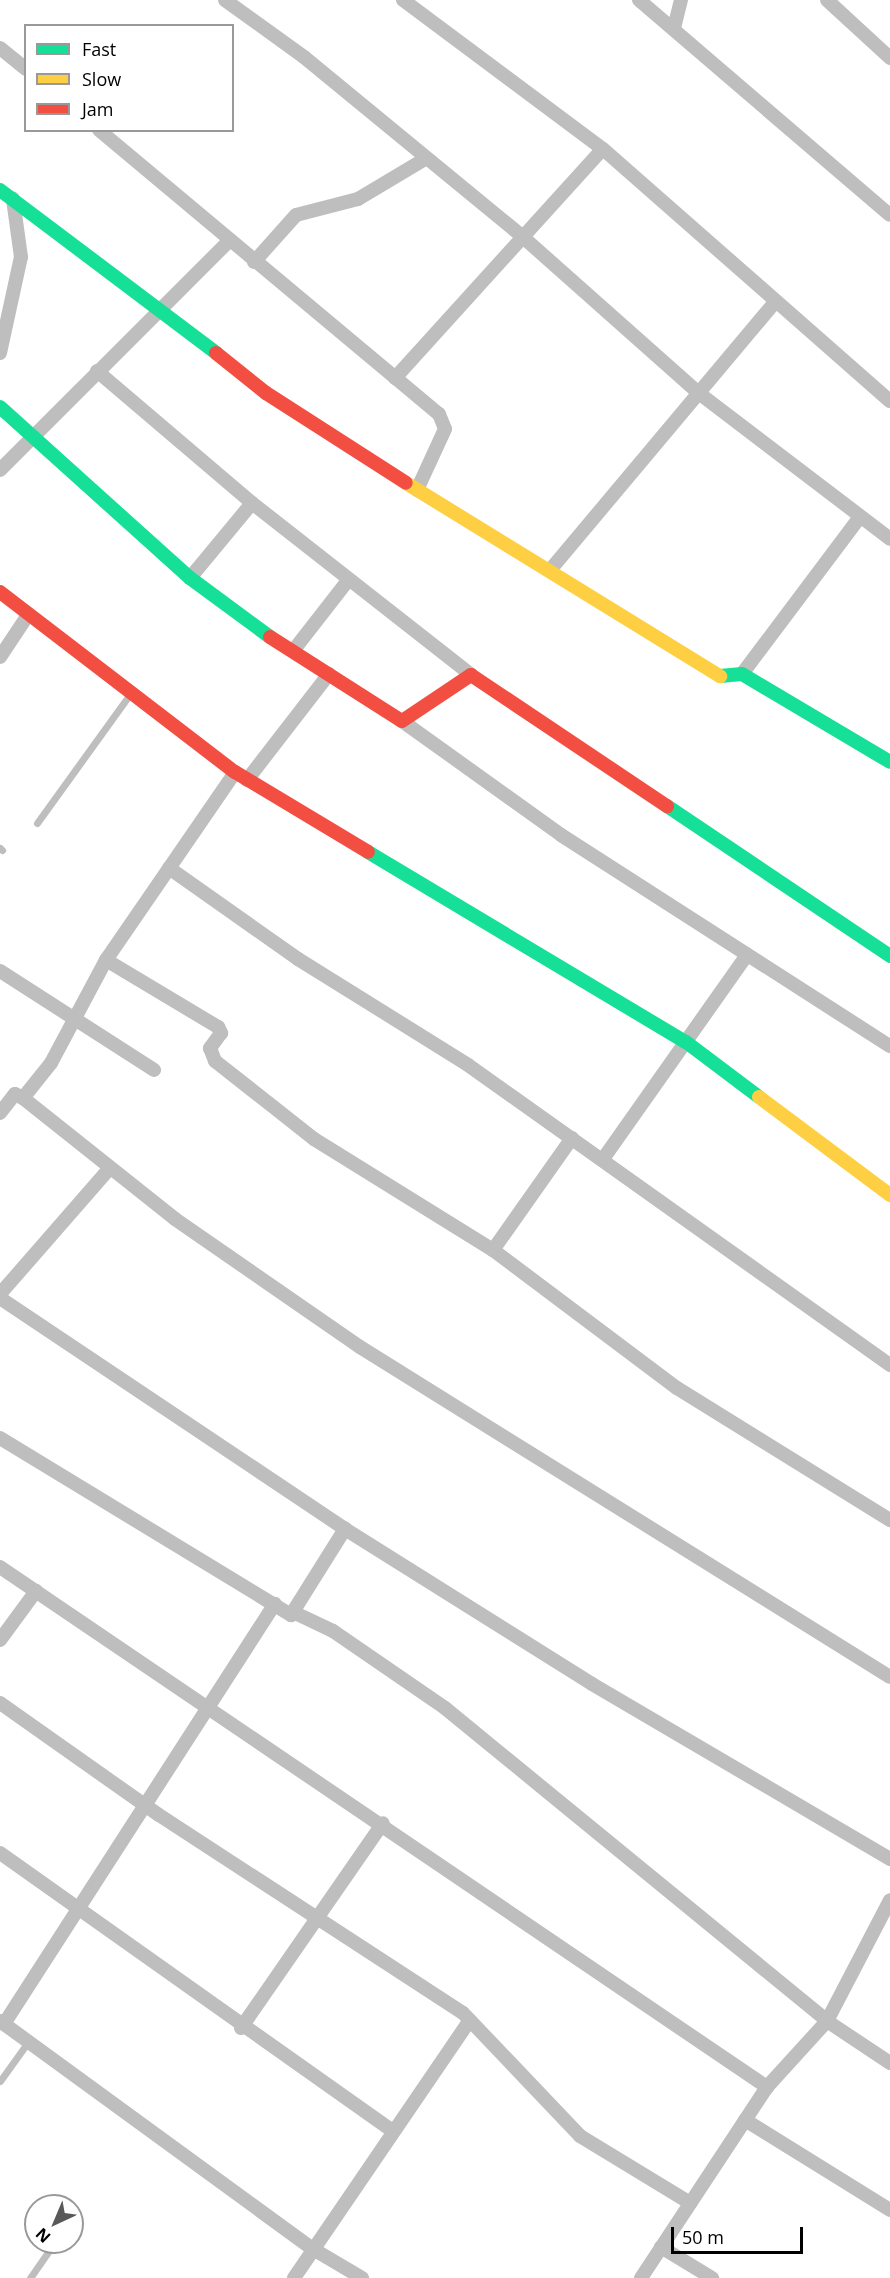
<!DOCTYPE html>
<style>
body{margin:0}
#map{position:relative;width:890px;height:2278px;overflow:hidden;background:#fff;font-family:"Open Sans",sans-serif}
div>[style]{position:absolute}
.lane>*{height:7px;margin:-3.5px;padding:0 3.5px;transform-origin:3.5px;border-radius:3.5px;background:#bebebe}
.street>*{height:14px;margin:-7px;padding:0 7px;transform-origin:7px;border-radius:7px;background:#bebebe}
.fast>*{height:14px;margin:-7px;padding:0 7px;transform-origin:7px;border-radius:7px;background:#16e098}
.slow>*{height:14px;margin:-7px;padding:0 7px;transform-origin:7px;border-radius:7px;background:#ffcf43}
.jam>*{height:14px;margin:-7px;padding:0 7px;transform-origin:7px;border-radius:7px;background:#f24e42}
span{translate:-50% -50%;white-space:nowrap;text-align:center;line-height:1.15;-webkit-text-stroke:6px #fff;paint-order:stroke}
.legend{position:absolute;left:24px;top:24px;width:210px;height:108px;box-sizing:border-box;background:#fff;border:2px solid #999;margin:0;padding:8px 10px;list-style:none;font-size:18px;color:#000}
.legend li{display:flex;align-items:center;gap:12px;height:30px}
.legend b{width:30px;border:2px solid #999}
.north{position:absolute;left:24px;top:2194px;width:60px;height:60px;box-sizing:border-box;background:#fff;border:2px solid #999;border-radius:50%;rotate:224deg;font-size:16px;font-weight:700;line-height:24px;text-align:center;color:#000}
.north::after{content:'';display:block;margin:auto;width:21px;height:27px;background:#595959;clip-path:polygon(50% 0,100% 100%,50% 72%,0 100%)}
.scale{position:absolute;left:671px;top:2227px;width:132px;height:27px;box-sizing:border-box;border:3px solid #000;border-top:0;padding-left:8px;font-size:18px;line-height:21px;white-space:nowrap;color:#000;-webkit-text-stroke:4px #fff;paint-order:stroke}
</style>
<div id="map">
<div class="lane">
<i style="left:37px;top:823px;width:159px;rotate:-54.2deg"></i>
<i style="left:0;top:848px;width:3px;rotate:45deg"></i>
<i style="left:0;top:2081px;width:48px;rotate:-54.3deg"></i>
<i style="left:30px;top:2278px;width:44px;rotate:-55.2deg"></i>
</div>
<div class="street">
<i style="left:225px;top:0;width:97px;rotate:35.8deg"></i>
<i style="left:304px;top:57px;width:285px;rotate:39.4deg"></i>
<i style="left:524px;top:238px;width:235px;rotate:41.6deg"></i>
<i style="left:700px;top:394px;width:239px;rotate:37.3deg"></i>
<i style="left:403px;top:0;width:249px;rotate:36.7deg"></i>
<i style="left:603px;top:149px;width:382px;rotate:41.3deg"></i>
<i style="left:639px;top:0;width:330px;rotate:40.6deg"></i>
<i style="left:827px;top:0;width:86px;rotate:42.6deg"></i>
<i style="left:674px;top:28px;width:29px;rotate:-76deg"></i>
<i style="left:0;top:48px;width:33px;rotate:39deg"></i>
<i style="left:99px;top:130px;width:443px;rotate:39.9deg"></i>
<i style="left:439px;top:414px;width:16px;rotate:68deg"></i>
<i style="left:445px;top:429px;width:67px;rotate:114.7deg"></i>
<i style="left:254px;top:262px;width:63px;rotate:-48.2deg"></i>
<i style="left:296px;top:215px;width:64px;rotate:-14.5deg"></i>
<i style="left:358px;top:199px;width:78px;rotate:-30.8deg"></i>
<i style="left:0;top:353px;width:98px;rotate:-77.7deg"></i>
<i style="left:21px;top:257px;width:59px;rotate:-97.9deg"></i>
<i style="left:97px;top:371px;width:204px;rotate:40.4deg"></i>
<i style="left:395px;top:378px;width:309px;rotate:-47.8deg"></i>
<i style="left:0;top:470px;width:325px;rotate:-45deg"></i>
<i style="left:551px;top:569px;width:347px;rotate:-50deg"></i>
<i style="left:190px;top:578px;width:97px;rotate:-50.4deg"></i>
<i style="left:252px;top:503px;width:278px;rotate:38.1deg"></i>
<i style="left:293px;top:651px;width:91px;rotate:-52.1deg"></i>
<i style="left:0;top:657px;width:50px;rotate:-56.3deg"></i>
<i style="left:742px;top:674px;width:196px;rotate:-53.1deg"></i>
<i style="left:402px;top:721px;width:196px;rotate:35.6deg"></i>
<i style="left:561px;top:835px;width:391px;rotate:32.7deg"></i>
<i style="left:247px;top:780px;width:134px;rotate:-52.3deg"></i>
<i style="left:169px;top:868px;width:158px;rotate:35.2deg"></i>
<i style="left:298px;top:959px;width:200px;rotate:31.9deg"></i>
<i style="left:468px;top:1065px;width:518px;rotate:35.41deg"></i>
<i style="left:106px;top:960px;width:131px;rotate:30.9deg"></i>
<i style="left:218px;top:1027px;width:7px;rotate:63deg"></i>
<i style="left:221px;top:1033px;width:19px;rotate:126deg"></i>
<i style="left:210px;top:1048px;width:14px;rotate:69deg"></i>
<i style="left:215px;top:1061px;width:126px;rotate:38.2deg"></i>
<i style="left:314px;top:1139px;width:211px;rotate:31.8deg"></i>
<i style="left:493px;top:1250px;width:230px;rotate:36.9deg"></i>
<i style="left:677px;top:1388px;width:251px;rotate:31.8deg"></i>
<i style="left:0;top:971px;width:183px;rotate:32.7deg"></i>
<i style="left:23px;top:1098px;width:194px;rotate:38.5deg"></i>
<i style="left:175px;top:1219px;width:225px;rotate:34.7deg"></i>
<i style="left:360px;top:1347px;width:624px;rotate:31.91deg"></i>
<i style="left:0;top:1113px;width:24px;rotate:-52deg"></i>
<i style="left:15px;top:1094px;width:9px;rotate:27deg"></i>
<i style="left:23px;top:1098px;width:45px;rotate:-51.3deg"></i>
<i style="left:51px;top:1063px;width:117px;rotate:-61.9deg"></i>
<i style="left:106px;top:960px;width:228px;rotate:-55.5deg"></i>
<i style="left:603px;top:1159px;width:250px;rotate:-54.8deg"></i>
<i style="left:493px;top:1250px;width:137px;rotate:-54.8deg"></i>
<i style="left:0;top:1294px;width:167px;rotate:-48.9deg"></i>
<i style="left:0;top:1298px;width:415px;rotate:33.8deg"></i>
<i style="left:345px;top:1529px;width:292px;rotate:32.1deg"></i>
<i style="left:592px;top:1684px;width:346px;rotate:30.4deg"></i>
<i style="left:0;top:1438px;width:341px;rotate:31.3deg"></i>
<i style="left:291px;top:1615px;width:102px;rotate:-57.9deg"></i>
<i style="left:0;top:1567px;width:927px;rotate:34.14deg"></i>
<i style="left:293px;top:1612px;width:44px;rotate:25.4deg"></i>
<i style="left:333px;top:1631px;width:136px;rotate:34.5deg"></i>
<i style="left:445px;top:1708px;width:494px;rotate:39.3deg"></i>
<i style="left:827px;top:2021px;width:76px;rotate:33.7deg"></i>
<i style="left:0;top:1640px;width:61px;rotate:-53.7deg"></i>
<i style="left:0;top:1703px;width:194px;rotate:35.2deg"></i>
<i style="left:159px;top:1815px;width:363px;rotate:33.1deg"></i>
<i style="left:463px;top:2013px;width:170px;rotate:46.4deg"></i>
<i style="left:580px;top:2136px;width:129px;rotate:31.3deg"></i>
<i style="left:0;top:1853px;width:479px;rotate:35.3deg"></i>
<i style="left:0;top:2021px;width:387px;rotate:36.1deg"></i>
<i style="left:313px;top:2249px;width:57px;rotate:30.6deg"></i>
<i style="left:4px;top:2024px;width:500px;rotate:-57.2deg"></i>
<i style="left:241px;top:2028px;width:249px;rotate:-55.3deg"></i>
<i style="left:745px;top:2120px;width:171px;rotate:31.8deg"></i>
<i style="left:661px;top:2247px;width:60px;rotate:31.3deg"></i>
<i style="left:294px;top:2278px;width:312px;rotate:-55.7deg"></i>
<i style="left:641px;top:2278px;width:229px;rotate:-56.6deg"></i>
<i style="left:767px;top:2087px;width:89px;rotate:-47.7deg"></i>
<i style="left:827px;top:2021px;width:136px;rotate:-62.5deg"></i>
</div>
<div class="fast">
<i style="left:0;top:190px;width:271px;rotate:37deg"></i>
<i style="left:0;top:407px;width:256px;rotate:42deg"></i>
<i style="left:190px;top:578px;width:99px;rotate:36.4deg"></i>
<i style="left:720px;top:676px;width:22px;rotate:-5deg"></i>
<i style="left:742px;top:674px;width:172px;rotate:30.7deg"></i>
<i style="left:667px;top:806px;width:269px;rotate:33.9deg"></i>
<i style="left:368px;top:852px;width:370px;rotate:30.9deg"></i>
<i style="left:686px;top:1042px;width:91px;rotate:37deg"></i>
</div>
<div class="slow">
<i style="left:406px;top:483px;width:369px;rotate:31.6deg"></i>
<i style="left:759px;top:1097px;width:164px;rotate:36.8deg"></i>
</div>
<div class="jam">
<i style="left:216px;top:353px;width:64px;rotate:38.7deg"></i>
<i style="left:266px;top:393px;width:166px;rotate:32.7deg"></i>
<i style="left:0;top:592px;width:296px;rotate:37.5deg"></i>
<i style="left:235px;top:772px;width:155px;rotate:31deg"></i>
<i style="left:270px;top:637px;width:156px;rotate:32.5deg"></i>
<i style="left:402px;top:721px;width:83px;rotate:-33.7deg"></i>
<i style="left:471px;top:675px;width:236px;rotate:33.8deg"></i>
</div>
<ul class="legend">
<li><b style="height:8px;background:#16e098"></b>Fast</li>
<li><b style="height:8px;background:#ffcf43"></b>Slow</li>
<li><b style="height:8px;background:#f24e42"></b>Jam</li>
</ul>
<div class="north">N</div>
<div class="scale">50 m</div>
</div>
